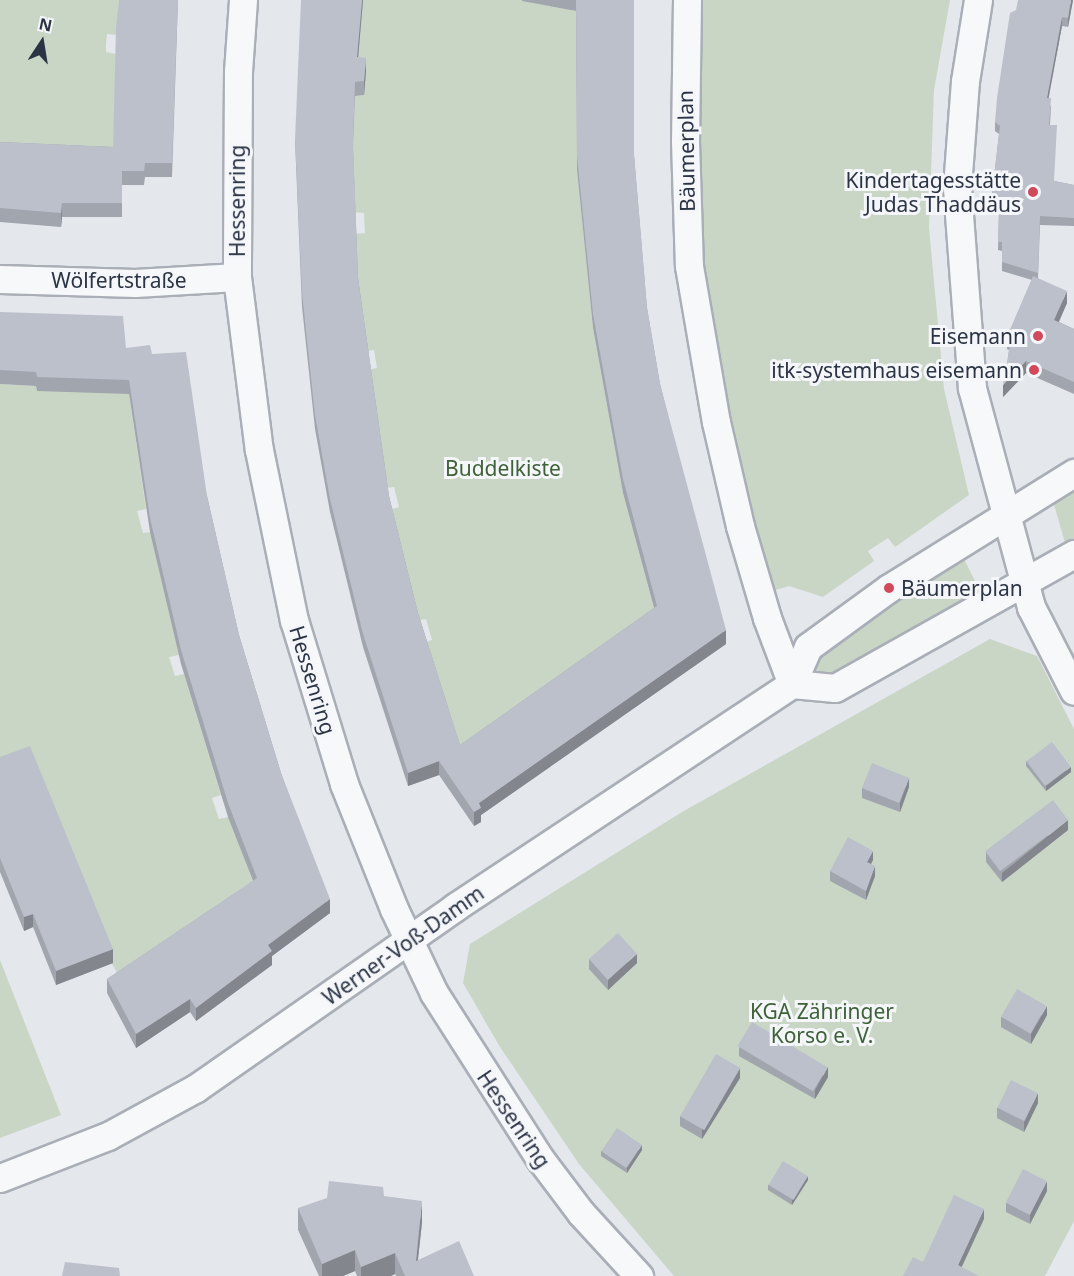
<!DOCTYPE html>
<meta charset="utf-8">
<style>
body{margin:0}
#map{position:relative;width:1074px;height:1276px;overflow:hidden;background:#e4e7ec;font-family:"Noto Sans",sans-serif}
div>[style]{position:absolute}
.green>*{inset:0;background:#c9d6c5}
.roads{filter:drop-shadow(2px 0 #a9aeb7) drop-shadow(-2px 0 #a9aeb7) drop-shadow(0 2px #a9aeb7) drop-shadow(0 -2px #a9aeb7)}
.street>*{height:27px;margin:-13.5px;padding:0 13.5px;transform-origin:13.5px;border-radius:13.5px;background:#f7f8fa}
.wall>*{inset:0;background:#a1a5ae}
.shaded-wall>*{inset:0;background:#83868d}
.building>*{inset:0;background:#bbc0ca;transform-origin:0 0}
.dots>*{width:16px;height:16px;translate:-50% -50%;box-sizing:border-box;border:3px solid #f4f6f9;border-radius:50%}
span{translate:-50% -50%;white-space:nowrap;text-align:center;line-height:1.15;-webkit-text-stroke:6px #f4f6f9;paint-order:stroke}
.street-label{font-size:21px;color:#2b3445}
.poi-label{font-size:21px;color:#2b3445}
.right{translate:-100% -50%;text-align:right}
.left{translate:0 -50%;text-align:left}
.park-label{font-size:21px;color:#3f6138}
.north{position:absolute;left:12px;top:12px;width:60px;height:60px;-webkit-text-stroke:4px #f4f6f9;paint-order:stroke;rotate:12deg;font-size:16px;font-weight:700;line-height:24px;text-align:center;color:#2b3445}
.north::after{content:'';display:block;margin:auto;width:21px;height:27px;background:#2b3445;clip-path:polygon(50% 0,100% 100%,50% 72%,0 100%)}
</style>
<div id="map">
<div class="green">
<i style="clip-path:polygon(0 0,119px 0,117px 35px,107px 34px,106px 43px,106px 52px,116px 54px,113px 161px,0 156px)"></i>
<i style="clip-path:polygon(362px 0,522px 0,576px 11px,577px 170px,593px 328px,623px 493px,657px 620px,460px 759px,423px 643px,432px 640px,426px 619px,416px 621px,389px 510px,399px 507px,394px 487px,385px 488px,367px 370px,377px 368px,374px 350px,365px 351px,358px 292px,355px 234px,365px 233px,364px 213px,354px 212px,353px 155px,355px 96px,364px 95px,357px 71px)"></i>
<i style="clip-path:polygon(696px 0,950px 0,934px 90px,929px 228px,944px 389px,969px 495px,895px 547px,888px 538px,868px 551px,874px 561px,823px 597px,789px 586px,772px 591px,740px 479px,700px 248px)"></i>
<i style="clip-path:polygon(0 384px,36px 386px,37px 391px,128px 388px,146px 509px,137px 511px,143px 533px,151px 532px,179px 655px,169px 657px,175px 676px,184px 674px,221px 795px,212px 798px,219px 819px,229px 817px,257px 893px,123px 983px,0 771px)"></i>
<i style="clip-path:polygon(1074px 490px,1074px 538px,1065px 543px,1053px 501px)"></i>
<i style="clip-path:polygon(963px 557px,980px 591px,828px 675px,817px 673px,814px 664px,819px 654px)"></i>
<i style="clip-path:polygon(990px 639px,1037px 656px,1074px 729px,1074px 1221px,1045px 1276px,674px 1276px,579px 1164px,500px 1047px,463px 983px,470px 944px,682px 812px)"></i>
<i style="clip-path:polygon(0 960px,61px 1115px,0 1138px)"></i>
</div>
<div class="roads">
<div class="street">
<i style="left:243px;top:0;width:71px;rotate:94deg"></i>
<i style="left:238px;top:71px;width:206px;rotate:90.3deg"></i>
<i style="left:237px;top:277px;width:174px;rotate:82.8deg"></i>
<i style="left:259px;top:450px;width:174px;rotate:78.4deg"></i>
<i style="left:294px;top:620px;width:171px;rotate:73deg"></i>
<i style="left:344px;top:784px;width:135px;rotate:68.2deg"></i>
<i style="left:394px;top:909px;width:93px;rotate:64.5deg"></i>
<i style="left:434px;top:993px;width:198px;rotate:57.4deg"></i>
<i style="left:541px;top:1160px;width:66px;rotate:53deg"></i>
<i style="left:581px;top:1213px;width:86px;rotate:47.4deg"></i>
<i style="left:687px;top:0;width:141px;rotate:90.8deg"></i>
<i style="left:685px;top:141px;width:125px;rotate:88.2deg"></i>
<i style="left:689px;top:266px;width:158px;rotate:80.2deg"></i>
<i style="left:716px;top:422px;width:107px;rotate:77deg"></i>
<i style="left:740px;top:526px;width:96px;rotate:73.6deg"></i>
<i style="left:767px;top:618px;width:71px;rotate:69.3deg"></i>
<i style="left:978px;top:0;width:82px;rotate:99.1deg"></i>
<i style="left:965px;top:81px;width:107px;rotate:94.3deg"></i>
<i style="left:957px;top:188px;width:201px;rotate:85.7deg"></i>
<i style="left:972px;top:388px;width:227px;rotate:74.9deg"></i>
<i style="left:1031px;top:607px;width:94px;rotate:62.9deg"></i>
<i style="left:0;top:279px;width:135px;rotate:1.7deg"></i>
<i style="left:135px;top:283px;width:102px;rotate:-3.4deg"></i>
<i style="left:792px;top:684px;width:43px;rotate:5.3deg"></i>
<i style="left:835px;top:688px;width:274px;rotate:-29.3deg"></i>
<i style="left:0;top:1178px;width:116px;rotate:-21.3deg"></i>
<i style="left:108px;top:1136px;width:100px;rotate:-28.6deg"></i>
<i style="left:196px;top:1088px;width:316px;rotate:-34.9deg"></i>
<i style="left:455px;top:907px;width:404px;rotate:-33.5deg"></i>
<i style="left:792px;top:684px;width:40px;rotate:-66.6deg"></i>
<i style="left:808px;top:647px;width:100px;rotate:-36.1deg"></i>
<i style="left:889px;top:588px;width:218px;rotate:-31.9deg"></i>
</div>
</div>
<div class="wall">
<i style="clip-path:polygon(178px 0,172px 177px,145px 177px,144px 185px,122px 185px,122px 217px,62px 217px,61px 227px,0 222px,0 142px,113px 147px)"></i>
<i style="clip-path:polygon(363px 0,358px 57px,366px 71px,364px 95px,355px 96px,353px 149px,358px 278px,389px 496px,418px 613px,460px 745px,654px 608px,623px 493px,593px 328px,577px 170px,576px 11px,522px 1px,522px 0,634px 0,634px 155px,647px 308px,660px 384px,726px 644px,481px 815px,481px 822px,474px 826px,439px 775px,408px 786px,363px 647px,330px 512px,315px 429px,302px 307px,295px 140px)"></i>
<i style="clip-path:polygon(1073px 0,1068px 27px,1062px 26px,1048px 98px,1051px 107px,1050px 125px,1054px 181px,1074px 185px,1074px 226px,1040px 225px,1038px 278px,1067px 303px,1059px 322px,1074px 329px,1074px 394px,1026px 373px,1003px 397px,1009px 350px,1007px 349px,1007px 337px,1032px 280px,1002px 271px,1002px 251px,998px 250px,999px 207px,992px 203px,992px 194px,999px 134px,995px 131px,995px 122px)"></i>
<i style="clip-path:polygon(0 312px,126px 348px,152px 354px,207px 496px,239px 635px,281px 773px,330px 913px,272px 956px,272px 965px,196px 1021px,190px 1012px,136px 1048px,107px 993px,107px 979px,253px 881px,228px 817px,181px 664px,150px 532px,129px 394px,37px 391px,36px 386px,0 384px)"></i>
<i style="clip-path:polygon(0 757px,113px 963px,56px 985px,33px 927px,24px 931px,0 872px)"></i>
<i style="clip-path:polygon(1026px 761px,1071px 772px,1046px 791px,1026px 766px)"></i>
<i style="clip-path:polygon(909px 787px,900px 812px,862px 798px,862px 788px)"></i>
<i style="clip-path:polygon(1068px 830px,1002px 882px,986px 862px,986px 852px)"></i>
<i style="clip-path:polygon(873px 860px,871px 864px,875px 876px,866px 900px,830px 881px,830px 871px)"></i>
<i style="clip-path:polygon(589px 959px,637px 963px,608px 990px,589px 969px)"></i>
<i style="clip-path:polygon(1047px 1015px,1031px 1044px,1001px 1027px,1001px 1017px)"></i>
<i style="clip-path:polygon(739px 1047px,828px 1077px,815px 1099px,739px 1056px)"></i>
<i style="clip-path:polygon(740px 1078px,702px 1139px,680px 1126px,680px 1116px)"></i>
<i style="clip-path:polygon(1038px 1103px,1024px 1132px,997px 1118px,997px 1108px)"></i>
<i style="clip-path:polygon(642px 1150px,627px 1173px,601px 1156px,601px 1151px)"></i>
<i style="clip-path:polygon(808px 1180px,792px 1205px,768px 1190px,768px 1185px)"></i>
<i style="clip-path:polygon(1047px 1191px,1030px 1224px,1006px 1212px,1006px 1203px)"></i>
<i style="clip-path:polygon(298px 1208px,422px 1222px,418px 1260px,474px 1276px,396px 1276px,395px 1274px,391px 1276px,357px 1276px,355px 1271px,343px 1276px,319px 1276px,298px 1230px)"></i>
</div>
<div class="shaded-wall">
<i style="clip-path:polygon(362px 0,363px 0,357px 71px,357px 57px)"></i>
<i style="clip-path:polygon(1071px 0,1073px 0,1068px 27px,1068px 18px)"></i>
<i style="clip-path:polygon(1062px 17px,1062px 26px,1047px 107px,1047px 98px)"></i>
<i style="clip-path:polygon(366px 58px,366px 71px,364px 95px,364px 81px)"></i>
<i style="clip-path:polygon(62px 203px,62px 217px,61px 227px,61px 213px)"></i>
<i style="clip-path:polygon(1067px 291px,1067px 303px,1054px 332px,1054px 320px)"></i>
<i style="clip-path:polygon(1026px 361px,1026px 373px,1003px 397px,1003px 385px)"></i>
<i style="clip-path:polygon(726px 630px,726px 644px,481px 815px,481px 822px,474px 826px,474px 812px,479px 803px)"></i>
<i style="clip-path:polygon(439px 761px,439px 775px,408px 786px,408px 773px)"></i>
<i style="clip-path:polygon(1071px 767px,1071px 772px,1046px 791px,1046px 786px)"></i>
<i style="clip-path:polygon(909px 778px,909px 787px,900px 812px,900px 803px)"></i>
<i style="clip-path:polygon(1068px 820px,1068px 830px,1002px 882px,1002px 873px)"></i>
<i style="clip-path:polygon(873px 851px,873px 860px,867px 871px,867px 862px)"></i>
<i style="clip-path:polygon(875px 866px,875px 876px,866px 900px,866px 891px)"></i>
<i style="clip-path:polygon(330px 899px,330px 913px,272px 956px,272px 965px,196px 1021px,196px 1008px,268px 945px)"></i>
<i style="clip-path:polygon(33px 914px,33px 927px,24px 931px,24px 917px)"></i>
<i style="clip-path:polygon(113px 949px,113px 963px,56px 985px,56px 971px)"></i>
<i style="clip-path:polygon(637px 954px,637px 963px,608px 990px,608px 980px)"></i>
<i style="clip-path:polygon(190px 999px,190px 1012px,136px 1048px,136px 1034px)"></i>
<i style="clip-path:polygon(1047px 1006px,1047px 1015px,1031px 1044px,1031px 1034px)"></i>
<i style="clip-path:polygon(828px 1067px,828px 1077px,815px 1099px,815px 1090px)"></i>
<i style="clip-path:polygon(740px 1068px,740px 1078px,702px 1139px,702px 1129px)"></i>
<i style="clip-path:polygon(1038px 1093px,1038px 1103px,1024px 1132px,1024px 1122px)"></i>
<i style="clip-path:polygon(642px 1145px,642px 1150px,627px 1173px,627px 1168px)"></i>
<i style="clip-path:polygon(808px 1176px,808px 1180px,792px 1205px,792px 1200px)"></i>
<i style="clip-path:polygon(1047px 1181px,1047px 1191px,1030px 1224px,1030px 1214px)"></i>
<i style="clip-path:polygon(422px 1201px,422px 1222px,416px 1276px,416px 1261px)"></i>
<i style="clip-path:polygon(984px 1209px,984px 1219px,958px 1275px,958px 1265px)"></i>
<i style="clip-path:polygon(355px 1250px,355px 1271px,343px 1276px,322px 1276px,322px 1264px)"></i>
<i style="clip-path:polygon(395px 1253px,395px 1274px,391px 1276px,361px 1276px,361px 1267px)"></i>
</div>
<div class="building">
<i style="clip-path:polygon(119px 0,178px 0,172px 163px,145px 163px,144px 171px,122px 171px,122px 203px,62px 203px,61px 213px,0 208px,0 142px,113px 147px,116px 28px)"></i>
<i style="clip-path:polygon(301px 0,362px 0,357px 57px,366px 58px,364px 81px,355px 82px,353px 141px,358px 278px,389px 496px,418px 613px,460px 745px,657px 606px,623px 479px,593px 314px,577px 156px,576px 0,634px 0,634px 155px,647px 308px,660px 384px,726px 630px,479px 803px,481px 808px,474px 812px,439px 761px,408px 773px,363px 634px,330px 499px,315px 415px,302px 293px,295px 140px)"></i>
<i style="clip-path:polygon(1018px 0,1071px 0,1068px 18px,1062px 17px,1047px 98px,1051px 98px,1049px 125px,1057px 125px,1054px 181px,1074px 185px,1074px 218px,1040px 216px,1038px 273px,1002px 262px,1002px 242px,998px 242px,1000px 199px,992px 194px,1000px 126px,995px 122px,997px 98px,1010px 13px,1016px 10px)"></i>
<i style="clip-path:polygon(1033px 276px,1067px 291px,1054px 320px,1074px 329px,1074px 382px,1026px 361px,1003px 385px,1011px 339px,1007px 337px)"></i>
<i style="clip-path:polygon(0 312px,123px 316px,126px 348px,150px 345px,152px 354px,186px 352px,207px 496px,239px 635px,281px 773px,330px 899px,268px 945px,272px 951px,196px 1008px,190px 999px,136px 1034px,107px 979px,257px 878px,228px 803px,181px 650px,150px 518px,129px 380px,37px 377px,36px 372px,0 370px)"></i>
<i style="left:1052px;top:742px;width:31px;height:32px;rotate:53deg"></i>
<i style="clip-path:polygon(30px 746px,113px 949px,56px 971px,33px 914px,24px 917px,0 858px,0 757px)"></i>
<i style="left:872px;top:763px;width:40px;height:27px;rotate:22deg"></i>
<i style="left:1053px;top:800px;width:25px;height:85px;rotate:53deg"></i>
<i style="clip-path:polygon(848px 837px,873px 851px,867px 862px,875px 866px,866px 891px,830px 871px)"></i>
<i style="left:618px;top:933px;width:28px;height:39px;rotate:48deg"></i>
<i style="left:1017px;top:989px;width:34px;height:32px;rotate:30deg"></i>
<i style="left:752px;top:1022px;width:88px;height:28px;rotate:31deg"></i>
<i style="left:716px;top:1054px;width:28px;height:72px;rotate:30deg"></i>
<i style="left:1011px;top:1080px;width:30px;height:31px;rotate:26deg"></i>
<i style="left:617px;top:1128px;width:30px;height:28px;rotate:34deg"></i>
<i style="left:783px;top:1161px;width:29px;height:28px;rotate:31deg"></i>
<i style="left:1023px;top:1169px;width:27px;height:38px;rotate:27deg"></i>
<i style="clip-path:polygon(329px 1181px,383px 1187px,384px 1196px,422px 1201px,416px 1261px,459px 1241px,474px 1276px,405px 1276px,395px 1253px,361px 1267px,355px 1250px,322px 1264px,298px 1208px,327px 1198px)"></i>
<i style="clip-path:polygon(954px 1195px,984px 1209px,958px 1265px,979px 1276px,903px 1276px,913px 1257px,923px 1262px)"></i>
<i style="clip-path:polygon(65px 1262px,119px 1268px,120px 1276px,62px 1276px)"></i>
</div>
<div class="dots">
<i style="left:1033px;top:192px;background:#d1495b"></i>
<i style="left:1038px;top:336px;background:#d1495b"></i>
<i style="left:1034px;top:370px;background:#d1495b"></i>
<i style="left:889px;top:588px;background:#d1495b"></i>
</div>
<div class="street-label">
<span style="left:686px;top:151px;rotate:-91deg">Bäumerplan</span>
<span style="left:237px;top:201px;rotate:-90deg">Hessenring</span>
<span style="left:119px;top:280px">Wölfertstraße</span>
<span style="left:313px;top:680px;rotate:73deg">Hessenring</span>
<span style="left:403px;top:945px;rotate:-35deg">Werner-Voß-Damm</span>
<span style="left:514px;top:1119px;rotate:56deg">Hessenring</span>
</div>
<div class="poi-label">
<span class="right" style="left:1021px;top:192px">Kindertagesstätte<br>Judas Thaddäus</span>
<span class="right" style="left:1026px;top:336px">Eisemann</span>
<span class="right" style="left:1022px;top:370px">itk-systemhaus eisemann</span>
<span class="left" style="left:901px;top:588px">Bäumerplan</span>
</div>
<div class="park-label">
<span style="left:503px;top:468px">Buddelkiste</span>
<span style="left:822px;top:1023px">KGA Zähringer<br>Korso e. V.</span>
</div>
<div class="north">N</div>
</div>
